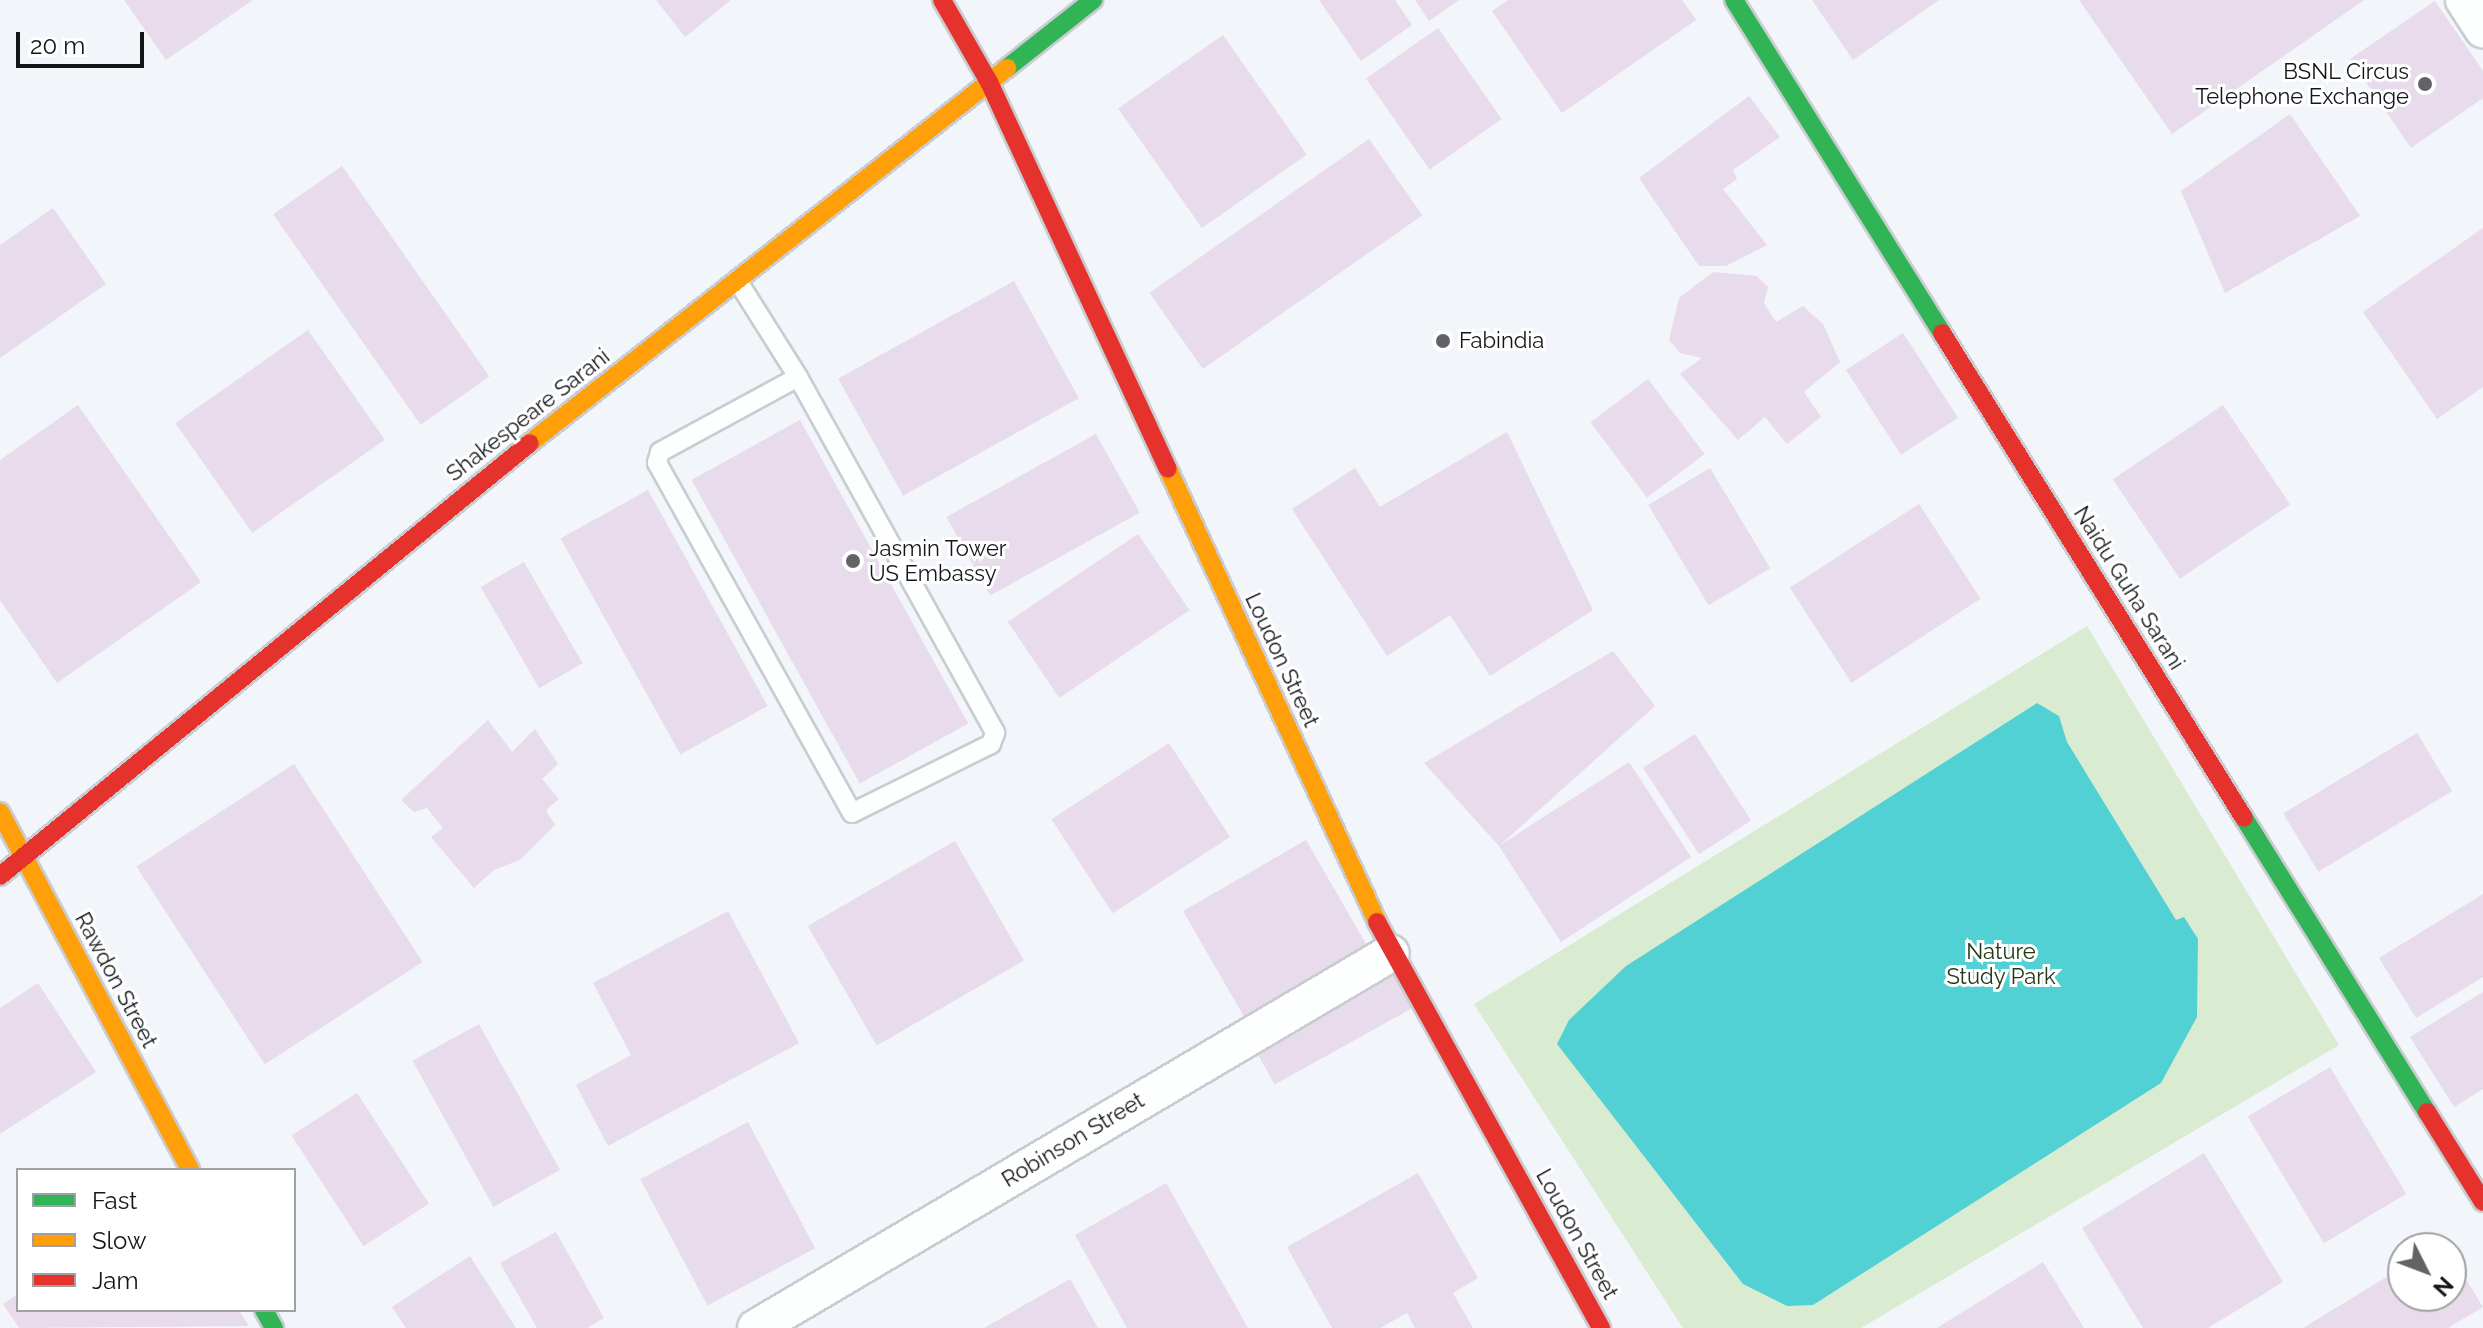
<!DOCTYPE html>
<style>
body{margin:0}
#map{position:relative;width:2483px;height:1328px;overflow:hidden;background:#f2f5fa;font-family:Raleway,sans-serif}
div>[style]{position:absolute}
.green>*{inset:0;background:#d9ebd1}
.water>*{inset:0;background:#52d1d5}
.building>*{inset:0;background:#e7dbec;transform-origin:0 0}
.roads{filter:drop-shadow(2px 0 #c9ccd0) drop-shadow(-2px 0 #c9ccd0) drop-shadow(0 2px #c9ccd0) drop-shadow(0 -2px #c9ccd0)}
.lane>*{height:18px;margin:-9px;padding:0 9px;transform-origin:9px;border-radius:9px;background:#fdfefe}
.street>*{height:36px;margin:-18px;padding:0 18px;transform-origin:18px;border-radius:18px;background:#fdfefe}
.fast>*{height:18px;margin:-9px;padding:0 9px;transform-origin:9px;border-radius:9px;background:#30b455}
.slow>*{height:18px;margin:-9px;padding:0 9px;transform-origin:9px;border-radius:9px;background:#ff9f0a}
.jam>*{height:18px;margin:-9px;padding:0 9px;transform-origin:9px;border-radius:9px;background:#e5322d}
.dots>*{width:22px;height:22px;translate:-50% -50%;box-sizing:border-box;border:4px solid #fff;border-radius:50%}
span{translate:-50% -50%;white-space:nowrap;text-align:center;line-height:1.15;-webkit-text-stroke:6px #fff;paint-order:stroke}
.poi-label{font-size:22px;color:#131518}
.right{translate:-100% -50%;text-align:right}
.left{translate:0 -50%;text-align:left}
.street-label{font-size:22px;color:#131518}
.park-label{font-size:22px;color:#243614}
.legend{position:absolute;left:16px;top:1168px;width:280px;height:144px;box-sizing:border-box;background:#fff;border:2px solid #a1a1a3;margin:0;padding:10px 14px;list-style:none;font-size:24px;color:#131518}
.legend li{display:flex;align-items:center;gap:16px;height:40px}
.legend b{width:40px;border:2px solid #a1a1a3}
.north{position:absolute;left:2387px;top:1232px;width:80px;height:80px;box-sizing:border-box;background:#fff;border:2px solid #a1a1a3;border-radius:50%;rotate:132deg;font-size:22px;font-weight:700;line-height:32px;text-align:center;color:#131518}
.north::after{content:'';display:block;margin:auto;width:28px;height:36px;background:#616367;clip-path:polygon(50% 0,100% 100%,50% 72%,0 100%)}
.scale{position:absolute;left:16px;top:32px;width:128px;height:36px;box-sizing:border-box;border:4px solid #131518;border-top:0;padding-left:10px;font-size:24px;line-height:28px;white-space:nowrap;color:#131518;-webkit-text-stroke:6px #fff;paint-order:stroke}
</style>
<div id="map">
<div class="green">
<i style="clip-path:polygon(2087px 626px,2339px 1045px,1861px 1328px,1683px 1328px,1474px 1004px)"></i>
</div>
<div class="water">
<i style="clip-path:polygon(2037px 703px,2059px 716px,2067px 742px,2176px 920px,2184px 917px,2198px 939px,2197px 1017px,2161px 1083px,1813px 1305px,1787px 1306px,1743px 1284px,1557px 1044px,1569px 1020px,1626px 966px)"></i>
</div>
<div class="building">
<i style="clip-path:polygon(124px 0,253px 0,166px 60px)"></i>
<i style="clip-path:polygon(656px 0,731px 0,685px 37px)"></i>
<i style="clip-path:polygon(1319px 0,1395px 0,1412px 25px,1361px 61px)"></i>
<i style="clip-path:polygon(1415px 0,1459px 0,1429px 21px)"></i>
<i style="clip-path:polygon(1508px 0,1682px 0,1696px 20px,1562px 113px,1492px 11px)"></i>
<i style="clip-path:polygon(1812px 0,1939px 0,1853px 60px)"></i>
<i style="clip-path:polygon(2079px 0,2364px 0,2172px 134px)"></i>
<i style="clip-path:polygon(2435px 1px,2483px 71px,2483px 98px,2411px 148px,2350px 59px)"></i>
<i style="left:1438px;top:28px;width:111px;height:88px;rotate:55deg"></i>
<i style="left:1223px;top:35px;width:146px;height:128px;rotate:55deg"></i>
<i style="clip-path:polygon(1749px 96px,1780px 137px,1733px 170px,1737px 179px,1723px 189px,1767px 245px,1726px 266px,1699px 266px,1639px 178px)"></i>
<i style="clip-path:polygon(2290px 114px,2360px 216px,2225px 293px,2181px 191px)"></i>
<i style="left:1369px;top:139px;width:93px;height:268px;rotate:55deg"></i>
<i style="left:342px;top:166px;width:257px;height:84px;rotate:55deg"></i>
<i style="clip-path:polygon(53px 208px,106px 284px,0 358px,0 245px)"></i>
<i style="clip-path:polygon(2483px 228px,2483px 387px,2437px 419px,2363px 312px)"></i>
<i style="clip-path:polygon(1713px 272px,1757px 276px,1768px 287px,1764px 303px,1776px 322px,1803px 306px,1823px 324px,1840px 362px,1804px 392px,1821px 417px,1787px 444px,1765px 417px,1738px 440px,1680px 374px,1702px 358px,1680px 353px,1669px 340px,1679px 298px)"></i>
<i style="left:1014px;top:281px;width:134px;height:201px;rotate:61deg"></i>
<i style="left:308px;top:330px;width:134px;height:162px;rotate:55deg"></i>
<i style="left:1903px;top:333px;width:101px;height:68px;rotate:57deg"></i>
<i style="left:1648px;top:379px;width:94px;height:72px;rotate:53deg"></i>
<i style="clip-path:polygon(78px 405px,201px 582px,57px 683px,0 600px,0 460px)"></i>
<i style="left:2223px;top:405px;width:120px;height:133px;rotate:56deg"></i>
<i style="left:800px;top:420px;width:347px;height:124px;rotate:61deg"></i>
<i style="clip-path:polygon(1507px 432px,1593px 610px,1490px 676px,1450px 615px,1387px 656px,1292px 509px,1355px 468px,1380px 507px)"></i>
<i style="left:1096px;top:434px;width:90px;height:171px;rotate:61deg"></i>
<i style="left:1710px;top:468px;width:117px;height:72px;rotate:59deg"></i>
<i style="left:648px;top:490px;width:247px;height:100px;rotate:61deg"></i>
<i style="left:1919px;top:504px;width:113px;height:154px;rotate:57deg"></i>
<i style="left:1138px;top:534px;width:92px;height:157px;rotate:56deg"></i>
<i style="left:524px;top:562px;width:117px;height:50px;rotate:60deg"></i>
<i style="clip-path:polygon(1613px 651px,1655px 706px,1499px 846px,1629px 762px,1691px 857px,1561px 942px,1499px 846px,1424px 763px)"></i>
<i style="clip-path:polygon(488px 720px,512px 752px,535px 729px,558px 764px,542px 779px,559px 799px,546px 810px,555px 825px,520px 860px,494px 870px,474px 888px,431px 837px,443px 828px,427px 808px,414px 812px,401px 800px)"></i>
<i style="left:2417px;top:733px;width:68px;height:156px;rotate:59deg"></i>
<i style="left:1695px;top:734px;width:103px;height:62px;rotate:57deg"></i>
<i style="left:1169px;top:743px;width:112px;height:140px;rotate:57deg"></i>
<i style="left:294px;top:764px;width:236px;height:188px;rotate:57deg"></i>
<i style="left:1306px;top:840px;width:136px;height:142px;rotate:60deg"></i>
<i style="left:955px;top:841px;width:138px;height:170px;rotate:60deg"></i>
<i style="clip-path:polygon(2483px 894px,2483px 977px,2416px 1018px,2379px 958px)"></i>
<i style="clip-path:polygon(728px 911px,799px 1043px,608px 1146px,576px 1085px,631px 1055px,593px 983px)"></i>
<i style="left:1389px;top:965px;width:49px;height:158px;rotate:61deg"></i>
<i style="clip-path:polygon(38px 983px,96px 1072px,0 1134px,0 1008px)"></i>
<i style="clip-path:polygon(2483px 992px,2483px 1089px,2454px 1107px,2410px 1037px)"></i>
<i style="left:479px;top:1024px;width:167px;height:76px;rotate:61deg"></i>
<i style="left:2330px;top:1067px;width:148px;height:96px;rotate:59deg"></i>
<i style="left:357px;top:1093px;width:132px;height:78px;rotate:57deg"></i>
<i style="left:748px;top:1122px;width:143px;height:122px;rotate:62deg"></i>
<i style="clip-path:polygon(2204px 1153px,2283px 1282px,2208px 1328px,2143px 1328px,2082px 1228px)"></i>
<i style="clip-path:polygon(1418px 1173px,1478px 1278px,1453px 1293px,1473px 1328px,1415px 1328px,1407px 1313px,1380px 1328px,1332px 1328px,1287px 1247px)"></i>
<i style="clip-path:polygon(1166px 1183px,1248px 1328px,1127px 1328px,1075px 1235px)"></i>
<i style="clip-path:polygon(556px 1232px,604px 1318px,587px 1328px,537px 1328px,500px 1263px)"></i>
<i style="clip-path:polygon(2451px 1255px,2483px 1307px,2448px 1328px,2303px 1328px,2403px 1267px,2403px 1296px,2451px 1296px)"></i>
<i style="clip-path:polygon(470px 1256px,516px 1328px,406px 1328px,392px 1307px)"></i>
<i style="clip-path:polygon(2043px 1262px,2084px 1328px,1937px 1328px)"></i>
<i style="clip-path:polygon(1070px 1279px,1098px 1328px,984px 1328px)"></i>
<i style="clip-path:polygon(18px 1294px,18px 1310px,239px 1310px,249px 1326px,19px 1328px,3px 1304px)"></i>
</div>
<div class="roads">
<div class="lane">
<i style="left:737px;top:280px;width:115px;rotate:57.8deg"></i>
<i style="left:798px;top:377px;width:407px;rotate:61deg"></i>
<i style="left:995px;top:733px;width:12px;rotate:110deg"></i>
<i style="left:991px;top:744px;width:155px;rotate:153.6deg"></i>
<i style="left:852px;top:813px;width:401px;rotate:-119.1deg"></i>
<i style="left:657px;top:463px;width:11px;rotate:-75deg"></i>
<i style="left:660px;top:452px;width:157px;rotate:-28.5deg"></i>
</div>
<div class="street">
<i style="left:2464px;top:0;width:35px;rotate:57deg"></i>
<i style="left:756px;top:1328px;width:737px;rotate:-30.56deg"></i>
</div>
<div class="fast">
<i style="left:1734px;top:0;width:393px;rotate:58deg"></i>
<i style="left:1007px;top:68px;width:110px;rotate:-38.3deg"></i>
<i style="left:2244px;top:818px;width:346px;rotate:58.1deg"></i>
<i style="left:264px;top:1310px;width:21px;rotate:61deg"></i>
</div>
<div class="slow">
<i style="left:530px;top:443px;width:607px;rotate:-38.17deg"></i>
<i style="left:1168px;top:469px;width:499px;rotate:65.2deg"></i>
<i style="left:0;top:812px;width:405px;rotate:62deg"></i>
</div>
<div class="jam">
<i style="left:942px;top:0;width:95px;rotate:60.2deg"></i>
<i style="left:989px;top:82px;width:426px;rotate:65.2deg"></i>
<i style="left:1942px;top:333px;width:571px;rotate:58.09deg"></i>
<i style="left:0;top:876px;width:684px;rotate:-39.25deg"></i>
<i style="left:1377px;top:922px;width:464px;rotate:61.1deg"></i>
<i style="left:2427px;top:1112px;width:106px;rotate:58.1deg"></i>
</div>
</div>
<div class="dots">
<i style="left:2425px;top:84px;background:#616367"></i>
<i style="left:1443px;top:341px;background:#616367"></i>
<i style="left:853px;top:561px;background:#616367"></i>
</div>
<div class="poi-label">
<span class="right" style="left:2409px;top:84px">BSNL Circus<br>Telephone Exchange</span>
<span class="left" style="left:1459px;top:341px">Fabindia</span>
<span class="left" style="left:869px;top:561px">Jasmin Tower<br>US Embassy</span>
</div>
<div class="street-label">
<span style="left:528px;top:415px;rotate:-38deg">Shakespeare Sarani</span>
<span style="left:2129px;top:588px;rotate:58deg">Naidu Guha Sarani</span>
<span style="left:1282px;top:660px;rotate:65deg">Loudon Street</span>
<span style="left:116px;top:980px;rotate:62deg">Rawdon Street</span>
<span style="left:1073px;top:1140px;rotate:-31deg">Robinson Street</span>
<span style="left:1577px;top:1234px;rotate:61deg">Loudon Street</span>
</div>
<div class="park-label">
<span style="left:2001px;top:964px">Nature<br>Study Park</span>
</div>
<ul class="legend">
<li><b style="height:10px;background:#30b455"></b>Fast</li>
<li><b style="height:10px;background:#ff9f0a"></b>Slow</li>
<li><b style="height:10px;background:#e5322d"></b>Jam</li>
</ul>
<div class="north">N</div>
<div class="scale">20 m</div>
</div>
